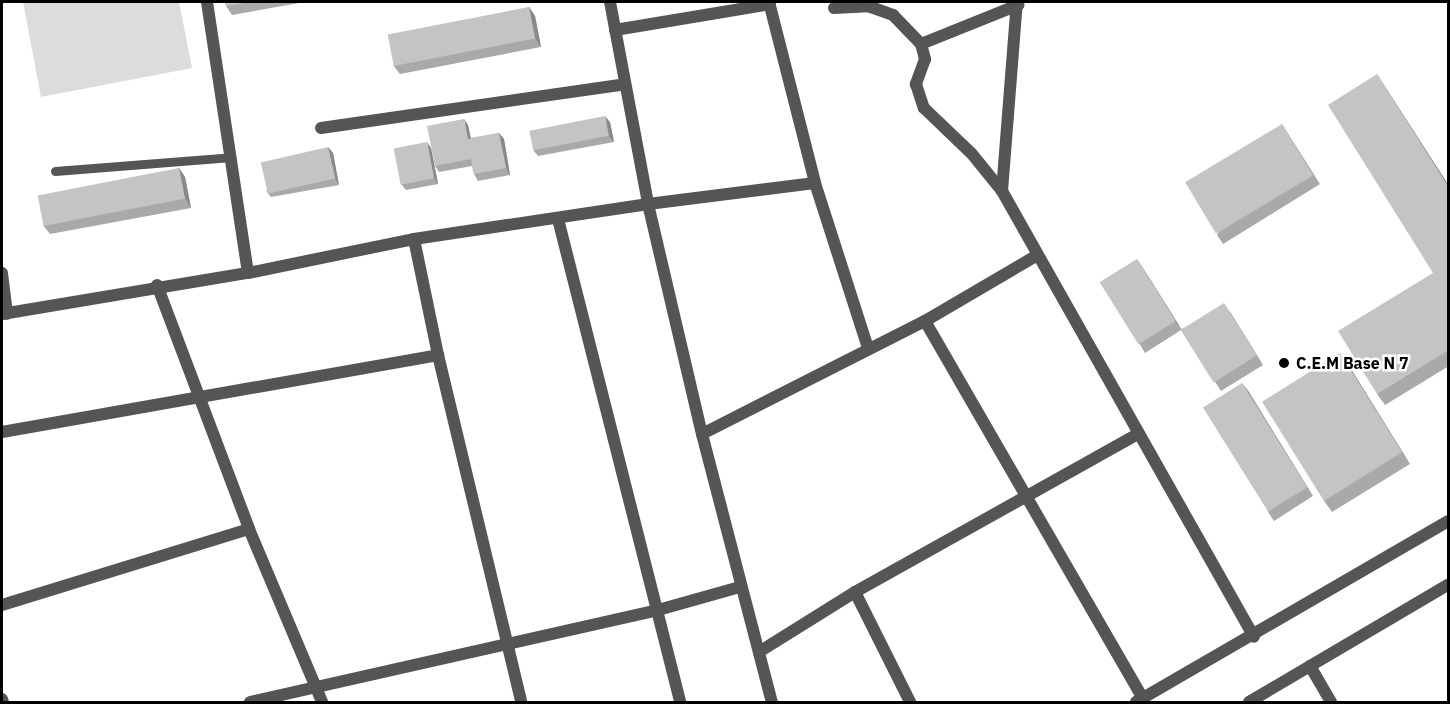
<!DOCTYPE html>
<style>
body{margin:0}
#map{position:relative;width:1450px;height:704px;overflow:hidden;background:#fff;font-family:"IBM Plex Sans",sans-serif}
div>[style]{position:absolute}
.green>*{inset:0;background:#dcdcdc}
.service>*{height:9px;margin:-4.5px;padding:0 4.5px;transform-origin:4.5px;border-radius:4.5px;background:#555}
.minor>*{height:12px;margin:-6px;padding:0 6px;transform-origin:6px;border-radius:6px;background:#555}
.tertiary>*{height:12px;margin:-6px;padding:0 6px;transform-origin:6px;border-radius:6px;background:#555}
.wall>*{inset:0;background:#a9a9a9}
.shaded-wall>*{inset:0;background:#898989}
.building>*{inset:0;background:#c4c4c4;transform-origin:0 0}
.dots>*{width:16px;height:16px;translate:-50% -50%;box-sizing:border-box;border:3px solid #fff;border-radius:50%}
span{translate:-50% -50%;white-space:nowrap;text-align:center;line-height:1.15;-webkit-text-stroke:5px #fff;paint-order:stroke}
.poi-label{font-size:16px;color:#000;font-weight:700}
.left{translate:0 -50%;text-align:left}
.frame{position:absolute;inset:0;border:3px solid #000;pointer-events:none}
</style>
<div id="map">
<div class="green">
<i style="clip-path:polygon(23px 2px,179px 2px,192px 68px,41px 97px)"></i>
</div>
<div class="service">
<i style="left:55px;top:171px;width:177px;rotate:-4.5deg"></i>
</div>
<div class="minor">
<i style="left:207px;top:2px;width:274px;rotate:81.4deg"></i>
<i style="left:769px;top:2px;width:187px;rotate:75.7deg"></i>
<i style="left:815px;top:183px;width:173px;rotate:72.2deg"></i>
<i style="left:834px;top:8px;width:34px;rotate:-3deg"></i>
<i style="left:868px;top:6px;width:27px;rotate:20deg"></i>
<i style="left:893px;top:15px;width:40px;rotate:46deg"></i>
<i style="left:921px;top:44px;width:16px;rotate:75deg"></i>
<i style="left:925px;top:59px;width:27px;rotate:110deg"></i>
<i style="left:916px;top:84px;width:25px;rotate:72deg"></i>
<i style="left:924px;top:108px;width:66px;rotate:43.8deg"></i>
<i style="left:972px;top:154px;width:48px;rotate:51deg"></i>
<i style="left:1002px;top:191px;width:512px;rotate:60.53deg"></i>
<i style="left:615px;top:30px;width:157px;rotate:-9.5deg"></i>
<i style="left:921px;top:44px;width:105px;rotate:-21.9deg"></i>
<i style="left:321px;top:128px;width:307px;rotate:-8.2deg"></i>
<i style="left:1002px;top:191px;width:190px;rotate:-85.5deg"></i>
<i style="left:648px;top:204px;width:168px;rotate:-7.2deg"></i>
<i style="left:414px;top:239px;width:118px;rotate:78.3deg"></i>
<i style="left:438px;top:355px;width:357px;rotate:76.5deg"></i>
<i style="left:2px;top:273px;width:41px;rotate:83deg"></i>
<i style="left:157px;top:285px;width:261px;rotate:69.3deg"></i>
<i style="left:249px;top:529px;width:188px;rotate:67.1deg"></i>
<i style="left:925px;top:321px;width:436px;rotate:60deg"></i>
<i style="left:2px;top:432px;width:443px;rotate:-10deg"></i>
<i style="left:702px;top:434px;width:250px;rotate:-26.9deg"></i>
<i style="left:925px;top:321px;width:129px;rotate:-30.4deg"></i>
<i style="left:855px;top:592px;width:123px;rotate:63.4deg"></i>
<i style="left:2px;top:605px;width:258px;rotate:-17.1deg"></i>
<i style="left:759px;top:652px;width:113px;rotate:-32deg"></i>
<i style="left:855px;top:592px;width:325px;rotate:-29.2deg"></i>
<i style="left:1310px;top:666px;width:42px;rotate:59.7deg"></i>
<i style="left:2px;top:699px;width:3px;rotate:72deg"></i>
<i style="left:250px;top:702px;width:418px;rotate:-12.7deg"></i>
<i style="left:658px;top:610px;width:85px;rotate:-15.7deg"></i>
</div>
<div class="tertiary">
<i style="left:610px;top:2px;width:206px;rotate:79.3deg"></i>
<i style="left:648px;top:204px;width:236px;rotate:76.8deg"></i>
<i style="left:702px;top:434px;width:277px;rotate:75.4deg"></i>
<i style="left:558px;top:219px;width:498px;rotate:75.8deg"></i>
<i style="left:2px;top:314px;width:249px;rotate:-9.5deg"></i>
<i style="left:248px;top:273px;width:169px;rotate:-11.6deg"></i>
<i style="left:414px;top:239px;width:237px;rotate:-8.5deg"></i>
<i style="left:1136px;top:702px;width:361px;rotate:-30.1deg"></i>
<i style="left:1249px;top:702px;width:231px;rotate:-30.5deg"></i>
</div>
<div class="wall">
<i style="clip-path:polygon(225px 2px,305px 2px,232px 15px,226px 6px)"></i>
<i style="clip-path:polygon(529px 7px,535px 16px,541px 47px,400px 74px,393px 65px)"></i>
<i style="clip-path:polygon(1377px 74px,1449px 186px,1449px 366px,1385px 405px,1377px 394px,1433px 273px)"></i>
<i style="clip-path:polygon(610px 122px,614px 142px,538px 156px,533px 150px)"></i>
<i style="clip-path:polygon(1282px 124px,1320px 184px,1223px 244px,1217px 235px)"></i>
<i style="clip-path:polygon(468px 125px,471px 138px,499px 133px,504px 139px,510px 175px,478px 181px,474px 174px,472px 166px,439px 172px,435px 166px)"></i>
<i style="clip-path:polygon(328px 147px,333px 153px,339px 185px,271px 197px,266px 191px)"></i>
<i style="clip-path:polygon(431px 148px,438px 184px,406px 190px,401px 184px)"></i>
<i style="clip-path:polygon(179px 168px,185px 177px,191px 208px,50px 234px,43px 225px)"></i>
<i style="clip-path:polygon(1137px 259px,1181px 329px,1230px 312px,1263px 365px,1221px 391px,1181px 330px,1145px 353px,1139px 343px)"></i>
<i style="clip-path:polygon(1340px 353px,1410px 464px,1332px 512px,1324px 501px)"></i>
<i style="clip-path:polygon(1242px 383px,1313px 496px,1274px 521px,1268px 512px)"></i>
</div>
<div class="shaded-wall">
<i style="clip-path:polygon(529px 7px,535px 16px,541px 47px,535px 38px)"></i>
<i style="clip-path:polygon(1377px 74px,1449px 186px,1449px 188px)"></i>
<i style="clip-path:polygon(605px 116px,610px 122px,614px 142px,609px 136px)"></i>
<i style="clip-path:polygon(464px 119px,468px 125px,472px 145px,468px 139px)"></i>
<i style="clip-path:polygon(499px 133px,504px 139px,510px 175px,506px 168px)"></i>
<i style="clip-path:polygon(427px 142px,431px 148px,438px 184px,434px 178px)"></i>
<i style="clip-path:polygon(328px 147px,333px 153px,339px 185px,335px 178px)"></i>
<i style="clip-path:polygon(179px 168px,185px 177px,191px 208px,185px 198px)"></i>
<i style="clip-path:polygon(1137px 259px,1143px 268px,1182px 330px,1175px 321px)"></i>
<i style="clip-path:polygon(1224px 303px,1230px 312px,1263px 365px,1257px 356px)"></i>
<i style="clip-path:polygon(1340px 353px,1348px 364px,1410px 464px,1402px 452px)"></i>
<i style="clip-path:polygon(1242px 383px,1249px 392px,1313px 496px,1307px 487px)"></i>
</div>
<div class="building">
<i style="clip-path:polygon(225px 2px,251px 2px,226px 6px)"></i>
<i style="left:529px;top:7px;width:32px;height:144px;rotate:79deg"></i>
<i style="clip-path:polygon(1377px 74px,1449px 188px,1449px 350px,1377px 394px,1338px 331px,1433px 273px,1328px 105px)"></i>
<i style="left:605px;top:116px;width:20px;height:77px;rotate:79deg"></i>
<i style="clip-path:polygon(464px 119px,468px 139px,499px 133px,506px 168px,474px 174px,471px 159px,435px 166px,427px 126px)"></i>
<i style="left:1282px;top:124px;width:60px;height:113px;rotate:59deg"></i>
<i style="left:427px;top:142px;width:37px;height:34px;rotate:79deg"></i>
<i style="left:328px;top:147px;width:32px;height:69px;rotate:77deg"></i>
<i style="left:179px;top:168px;width:31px;height:144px;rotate:79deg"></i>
<i style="left:1137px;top:259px;width:73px;height:44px;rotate:58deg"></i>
<i style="left:1224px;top:303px;width:62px;height:51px;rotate:58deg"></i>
<i style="left:1340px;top:353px;width:117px;height:92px;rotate:58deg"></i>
<i style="left:1242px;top:383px;width:123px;height:46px;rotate:58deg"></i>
</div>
<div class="dots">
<i style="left:1284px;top:363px;background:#000"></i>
</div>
<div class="poi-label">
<span class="left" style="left:1296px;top:363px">C.E.M Base N 7</span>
</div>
<div class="frame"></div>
</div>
